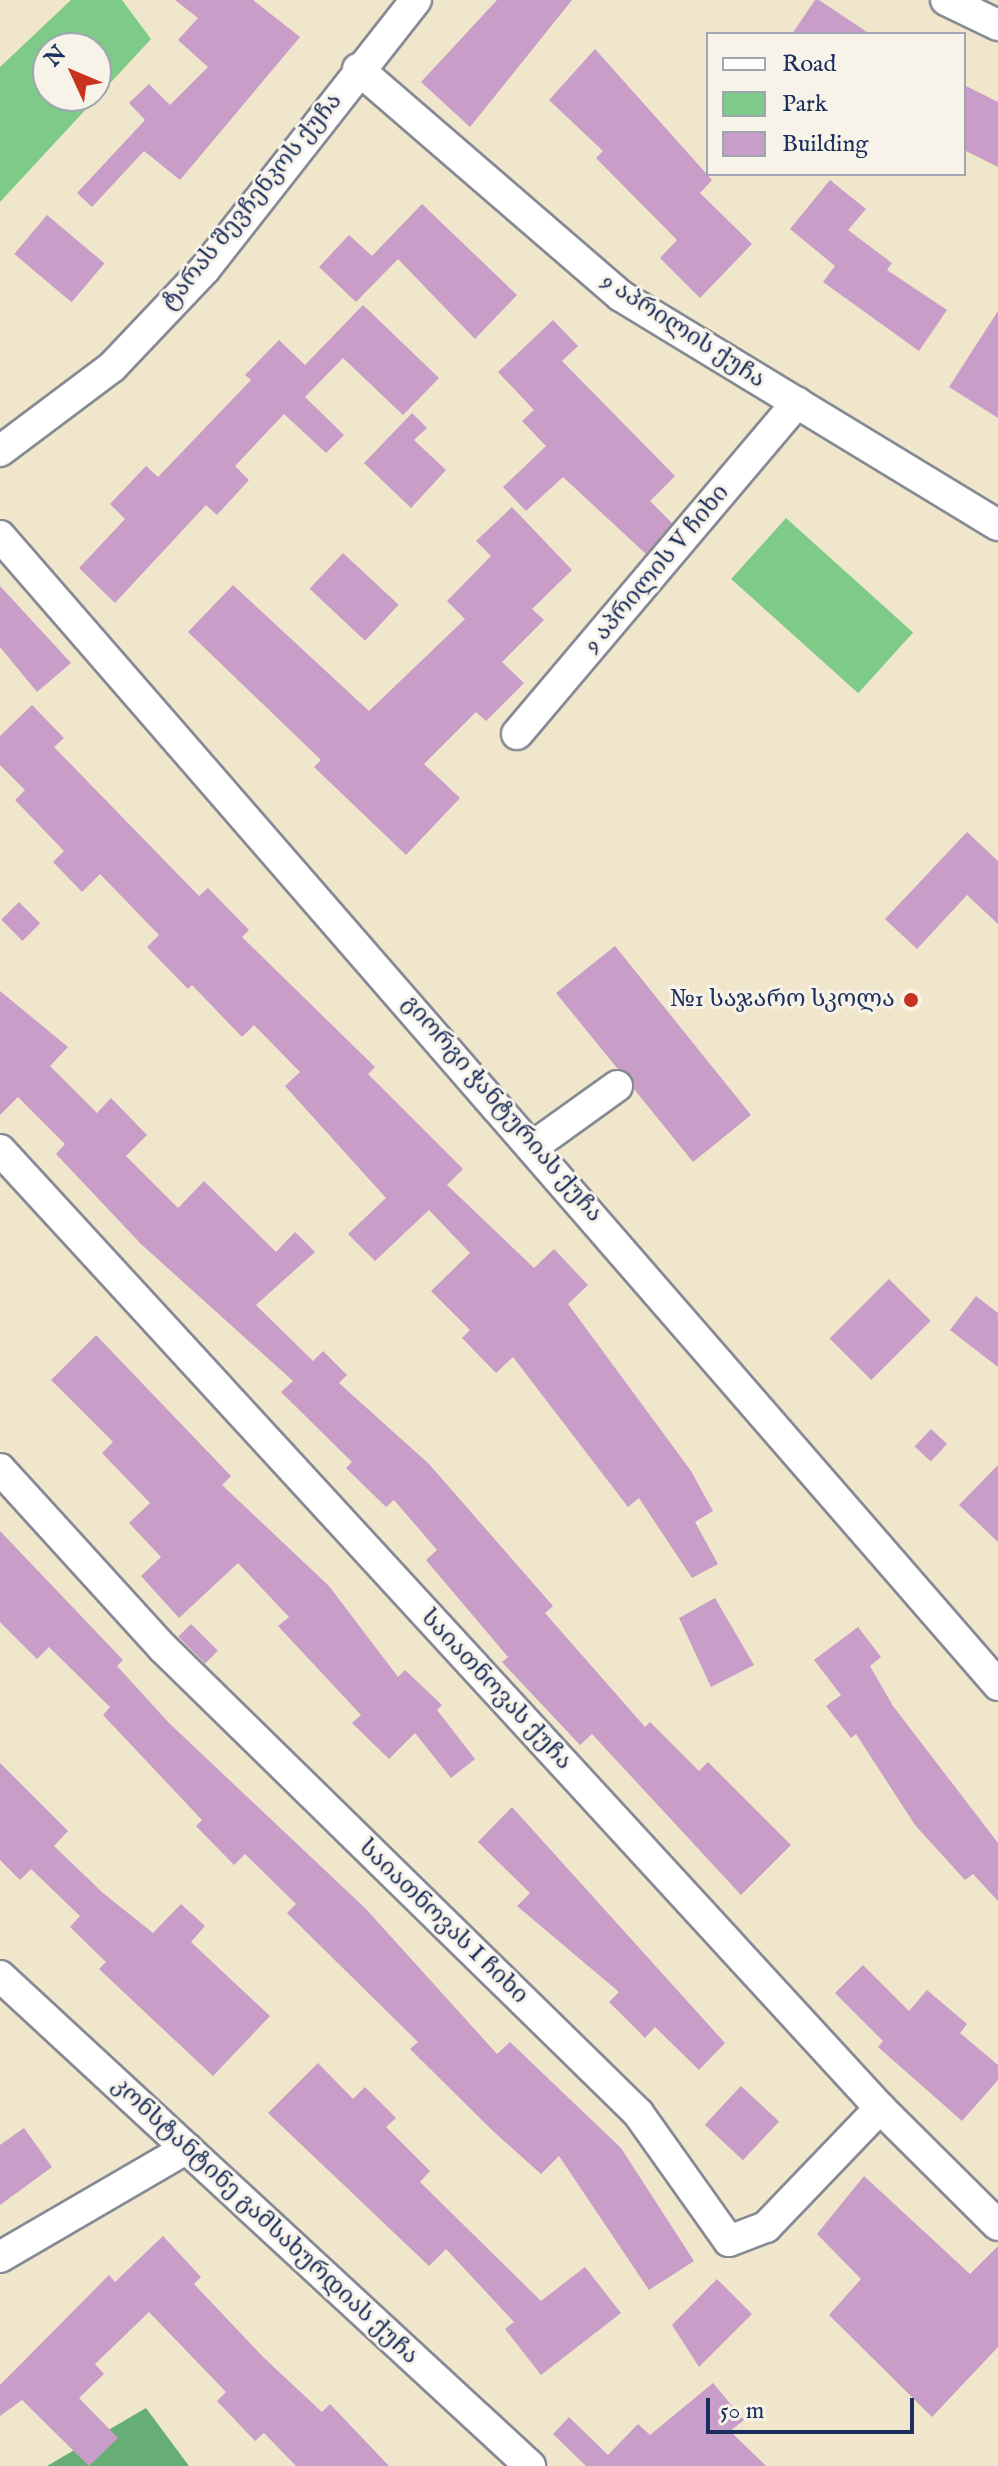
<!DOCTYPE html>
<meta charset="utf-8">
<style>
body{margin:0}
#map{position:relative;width:998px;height:2466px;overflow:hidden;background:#f0e6cb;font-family:"IM FELL English","Noto Serif Georgian",serif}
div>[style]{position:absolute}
.green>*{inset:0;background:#7dca89;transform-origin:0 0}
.forest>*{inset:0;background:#66ae75}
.building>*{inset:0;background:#c89dc8;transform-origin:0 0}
.roads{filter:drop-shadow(2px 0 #868a94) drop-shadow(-2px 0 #868a94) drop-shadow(0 2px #868a94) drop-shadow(0 -2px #868a94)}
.minor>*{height:30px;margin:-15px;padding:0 15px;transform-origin:15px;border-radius:15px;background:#fff}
.dots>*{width:22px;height:22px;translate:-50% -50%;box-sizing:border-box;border:4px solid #f7f3e8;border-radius:50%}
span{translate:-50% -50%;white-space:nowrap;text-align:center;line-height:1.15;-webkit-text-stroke:6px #f7f3e8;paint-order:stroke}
.street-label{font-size:24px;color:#1b2f5e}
.poi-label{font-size:24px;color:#1b2f5e}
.right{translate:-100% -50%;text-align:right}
.legend{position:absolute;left:706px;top:32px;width:260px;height:144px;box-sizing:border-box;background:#f7f3e8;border:2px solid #9fa5b1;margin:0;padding:10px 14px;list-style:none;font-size:24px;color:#1b2f5e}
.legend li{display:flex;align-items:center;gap:16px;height:40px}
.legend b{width:40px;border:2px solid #9fa5b1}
.north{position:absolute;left:32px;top:32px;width:80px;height:80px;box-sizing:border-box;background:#f7f3e8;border:2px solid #9fa5b1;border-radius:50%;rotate:314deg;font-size:22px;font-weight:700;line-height:32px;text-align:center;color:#1b2f5e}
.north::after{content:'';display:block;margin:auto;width:28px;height:36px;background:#c8321e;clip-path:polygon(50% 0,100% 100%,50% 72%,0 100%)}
.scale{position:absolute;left:706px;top:2398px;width:208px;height:36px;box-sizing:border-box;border:4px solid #1b2f5e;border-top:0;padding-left:10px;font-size:24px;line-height:28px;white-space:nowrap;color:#1b2f5e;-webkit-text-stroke:6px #f7f3e8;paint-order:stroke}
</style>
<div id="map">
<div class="green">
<i style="clip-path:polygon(evenodd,71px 0,122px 0,151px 39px,0 202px,0 67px,71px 0,48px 48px,96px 48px,96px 96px,48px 96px,48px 48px)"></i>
<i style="left:786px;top:518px;width:171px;height:82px;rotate:42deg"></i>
</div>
<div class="forest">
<i style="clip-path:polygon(146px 2408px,189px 2466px,47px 2466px)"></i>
</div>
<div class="building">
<i style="clip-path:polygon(175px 0,253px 0,300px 37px,180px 180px,144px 151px,92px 207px,77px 193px,145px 120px,129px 103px,149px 84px,170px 105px,208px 67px,178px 40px,198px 18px)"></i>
<i style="clip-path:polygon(497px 0,572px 0,470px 127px,421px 82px)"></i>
<i style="clip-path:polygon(815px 0,819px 0,870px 34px,792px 34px)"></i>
<i style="clip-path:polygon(595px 49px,712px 180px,700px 193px,752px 244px,700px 298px,660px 258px,677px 240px,596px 158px,603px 151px,549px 100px)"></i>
<i style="clip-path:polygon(964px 85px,998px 102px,998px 167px,964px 150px)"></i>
<i style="clip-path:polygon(830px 180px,866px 209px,848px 230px,892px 263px,887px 270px,947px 310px,919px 351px,823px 282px,835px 266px,790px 229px)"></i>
<i style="clip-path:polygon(422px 204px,517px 295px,475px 339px,398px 259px,356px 302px,319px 267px,349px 235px,372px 256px)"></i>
<i style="left:47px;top:215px;width:75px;height:51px;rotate:40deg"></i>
<i style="clip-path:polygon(363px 305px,439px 378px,403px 415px,343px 358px,305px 397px,344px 435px,326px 453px,284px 414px,235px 466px,249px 480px,217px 515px,206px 505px,115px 603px,79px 568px,125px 519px,110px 504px,146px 466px,158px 477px,251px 380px,245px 375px,279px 340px,305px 365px)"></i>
<i style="clip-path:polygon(998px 311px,998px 418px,949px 387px)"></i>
<i style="clip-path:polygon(553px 320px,578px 346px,562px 361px,675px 476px,650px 501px,672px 523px,646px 554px,563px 477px,526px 511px,503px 487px,546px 446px,522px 421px,534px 410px,498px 372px)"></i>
<i style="clip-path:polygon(412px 413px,427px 428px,414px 440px,446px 470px,411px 508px,364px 463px)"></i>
<i style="clip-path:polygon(512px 507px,572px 570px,532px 609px,544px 620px,502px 662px,524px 683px,486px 721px,476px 712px,424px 764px,460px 798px,406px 855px,314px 767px,321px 760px,188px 632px,233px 585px,369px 711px,465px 619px,447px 601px,491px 556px,476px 541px)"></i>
<i style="left:343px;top:553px;width:76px;height:49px;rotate:43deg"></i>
<i style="clip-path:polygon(0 586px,71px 663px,37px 692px,0 647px)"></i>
<i style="clip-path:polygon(32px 705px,64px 738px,54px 747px,199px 896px,208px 888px,249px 930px,242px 937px,375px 1067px,368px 1074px,463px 1169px,447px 1185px,534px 1268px,554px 1249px,588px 1285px,568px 1304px,691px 1471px,713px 1511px,695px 1522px,718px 1564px,692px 1578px,639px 1498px,628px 1507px,513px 1357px,496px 1373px,462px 1338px,470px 1330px,431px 1291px,470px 1253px,429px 1210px,375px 1261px,348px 1234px,386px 1198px,285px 1086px,300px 1072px,254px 1025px,242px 1037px,192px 985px,188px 989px,147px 947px,159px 935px,100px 874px,82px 892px,53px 862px,64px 851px,15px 800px,25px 790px,0 765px,0 736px)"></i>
<i style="clip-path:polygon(967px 832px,998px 861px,998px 924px,967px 895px,917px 949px,885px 919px)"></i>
<i style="left:19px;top:902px;width:30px;height:25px;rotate:45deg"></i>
<i style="clip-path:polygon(615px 946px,751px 1115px,693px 1162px,634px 1089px,631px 1075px,617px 1068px,556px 993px)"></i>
<i style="clip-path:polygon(0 991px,68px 1047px,50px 1066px,97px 1113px,111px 1098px,147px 1135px,126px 1156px,178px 1208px,204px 1181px,276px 1252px,295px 1232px,315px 1252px,256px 1305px,313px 1361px,323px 1351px,347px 1375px,339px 1383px,429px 1464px,553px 1606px,545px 1613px,645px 1727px,650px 1722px,699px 1771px,708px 1762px,791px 1845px,741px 1895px,592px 1734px,580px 1745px,502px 1662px,508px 1657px,426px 1560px,437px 1550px,394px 1500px,386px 1507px,346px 1468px,352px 1462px,281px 1392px,293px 1381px,141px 1244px,56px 1154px,65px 1144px,18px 1097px,0 1115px)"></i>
<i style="left:889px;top:1279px;width:59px;height:84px;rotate:45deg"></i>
<i style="clip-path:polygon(976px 1296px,998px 1313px,998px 1367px,950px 1330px)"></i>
<i style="clip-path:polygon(96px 1335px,231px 1476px,222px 1485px,329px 1586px,398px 1677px,405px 1670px,442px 1705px,437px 1710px,475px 1759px,451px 1778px,415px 1733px,389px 1759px,352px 1723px,361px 1715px,278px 1626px,289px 1617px,238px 1563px,179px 1618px,141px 1576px,161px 1557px,129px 1523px,150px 1503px,102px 1453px,113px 1442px,51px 1380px)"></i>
<i style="left:931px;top:1429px;width:22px;height:24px;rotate:43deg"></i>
<i style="clip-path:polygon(998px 1465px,998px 1542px,959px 1505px)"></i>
<i style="clip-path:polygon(0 1531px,123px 1660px,117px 1666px,169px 1723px,366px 1909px,497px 2054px,510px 2042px,621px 2148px,694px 2261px,649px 2290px,559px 2156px,541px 2174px,494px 2132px,410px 2049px,418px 2042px,287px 1913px,296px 1904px,245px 1854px,234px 1865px,196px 1826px,202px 1820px,103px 1715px,110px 1707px,49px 1647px,37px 1659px,0 1622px)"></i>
<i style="clip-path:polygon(715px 1598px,754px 1665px,711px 1687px,679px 1618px)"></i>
<i style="left:191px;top:1624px;width:38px;height:18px;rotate:45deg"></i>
<i style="clip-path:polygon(858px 1627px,881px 1657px,870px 1666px,893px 1706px,998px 1843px,998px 1901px,973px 1874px,965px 1880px,915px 1825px,856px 1734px,851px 1738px,826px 1706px,841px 1695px,814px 1660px)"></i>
<i style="clip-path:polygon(0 1763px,68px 1831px,54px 1846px,103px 1893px,153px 1933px,181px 1904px,205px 1926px,191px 1942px,270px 2016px,213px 2076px,99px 1969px,106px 1962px,70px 1927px,80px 1916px,31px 1869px,20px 1880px,0 1860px)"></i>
<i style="clip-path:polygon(512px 1807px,725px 2043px,699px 2070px,655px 2027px,645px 2038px,609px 2002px,619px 1992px,517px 1906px,530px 1893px,478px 1842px)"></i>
<i style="clip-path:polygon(863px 1965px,909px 2011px,927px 1990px,967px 2024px,960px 2033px,998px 2065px,998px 2080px,962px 2121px,878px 2047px,883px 2041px,835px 1993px)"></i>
<i style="clip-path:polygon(318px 2063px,353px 2099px,365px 2087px,396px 2118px,386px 2127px,430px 2171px,420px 2182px,541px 2301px,585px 2267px,621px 2313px,541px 2375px,505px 2329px,514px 2322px,446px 2249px,429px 2266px,268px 2113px)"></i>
<i style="left:741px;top:2086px;width:52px;height:53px;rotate:43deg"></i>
<i style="clip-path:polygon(24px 2128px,52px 2167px,0 2205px,0 2145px)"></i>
<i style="clip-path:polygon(864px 2176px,970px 2274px,998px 2246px,998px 2347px,932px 2417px,829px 2315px,861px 2279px,817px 2234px)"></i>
<i style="clip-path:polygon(163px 2236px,201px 2277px,194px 2284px,263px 2357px,322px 2412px,330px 2404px,389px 2466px,296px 2466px,264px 2433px,255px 2441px,217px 2401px,226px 2392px,149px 2312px,95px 2364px,104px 2374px,79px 2398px,118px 2438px,89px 2466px,22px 2400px,0 2416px,0 2385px,109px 2275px,115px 2282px)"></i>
<i style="clip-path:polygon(717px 2279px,752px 2314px,699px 2367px,672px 2325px)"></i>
<i style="clip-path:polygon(713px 2383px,744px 2420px,730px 2431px,766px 2466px,586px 2466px,553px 2434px,569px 2417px,608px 2455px,638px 2424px,650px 2435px)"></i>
</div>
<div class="roads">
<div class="minor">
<i style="left:946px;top:0;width:58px;rotate:25.7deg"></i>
<i style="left:358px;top:69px;width:347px;rotate:40.8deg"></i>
<i style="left:621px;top:296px;width:441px;rotate:31.3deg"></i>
<i style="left:0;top:451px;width:140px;rotate:-36.9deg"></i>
<i style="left:112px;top:367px;width:135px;rotate:-46.5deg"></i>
<i style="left:205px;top:269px;width:342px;rotate:-51.9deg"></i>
<i style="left:0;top:536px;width:1522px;rotate:49.02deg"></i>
<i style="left:517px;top:734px;width:434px;rotate:-49.8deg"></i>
<i style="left:535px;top:1145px;width:101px;rotate:-35.7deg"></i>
<i style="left:0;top:1150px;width:1301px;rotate:47.43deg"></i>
<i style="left:880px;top:2108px;width:166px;rotate:44.8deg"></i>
<i style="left:0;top:1469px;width:242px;rotate:47.7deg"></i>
<i style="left:163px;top:1648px;width:665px;rotate:44.39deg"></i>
<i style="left:638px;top:2113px;width:157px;rotate:54.6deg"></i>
<i style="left:729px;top:2241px;width:40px;rotate:-21deg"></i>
<i style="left:766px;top:2227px;width:165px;rotate:-46.2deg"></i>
<i style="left:0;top:1976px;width:722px;rotate:42.75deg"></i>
<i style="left:0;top:2257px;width:216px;rotate:-30.2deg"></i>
</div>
</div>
<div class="dots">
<i style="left:911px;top:1000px;background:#c8321e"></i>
</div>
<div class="street-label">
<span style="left:252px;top:202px;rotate:-51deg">ტარას შევჩენკოს ქუჩა</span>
<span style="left:683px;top:331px;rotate:33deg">9 აპრილის ქუჩა</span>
<span style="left:657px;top:569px;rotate:-50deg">9 აპრილის V ჩიხი</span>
<span style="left:502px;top:1109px;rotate:49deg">გიორგი ჭანტურიას ქუჩა</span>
<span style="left:496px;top:1690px;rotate:47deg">საიათნოვას ქუჩა</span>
<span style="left:443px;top:1922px;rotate:44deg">საიათნოვას I ჩიხი</span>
<span style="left:265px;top:2221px;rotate:43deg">კონსტანტინე გამსახურდიას ქუჩა</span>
</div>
<div class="poi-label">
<span class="right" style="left:895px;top:1000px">№1 საჯარო სკოლა</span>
</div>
<ul class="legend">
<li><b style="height:10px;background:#fff"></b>Road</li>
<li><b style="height:22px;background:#7dca89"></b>Park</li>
<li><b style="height:22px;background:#c89dc8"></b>Building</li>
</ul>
<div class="north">N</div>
<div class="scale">50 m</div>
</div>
